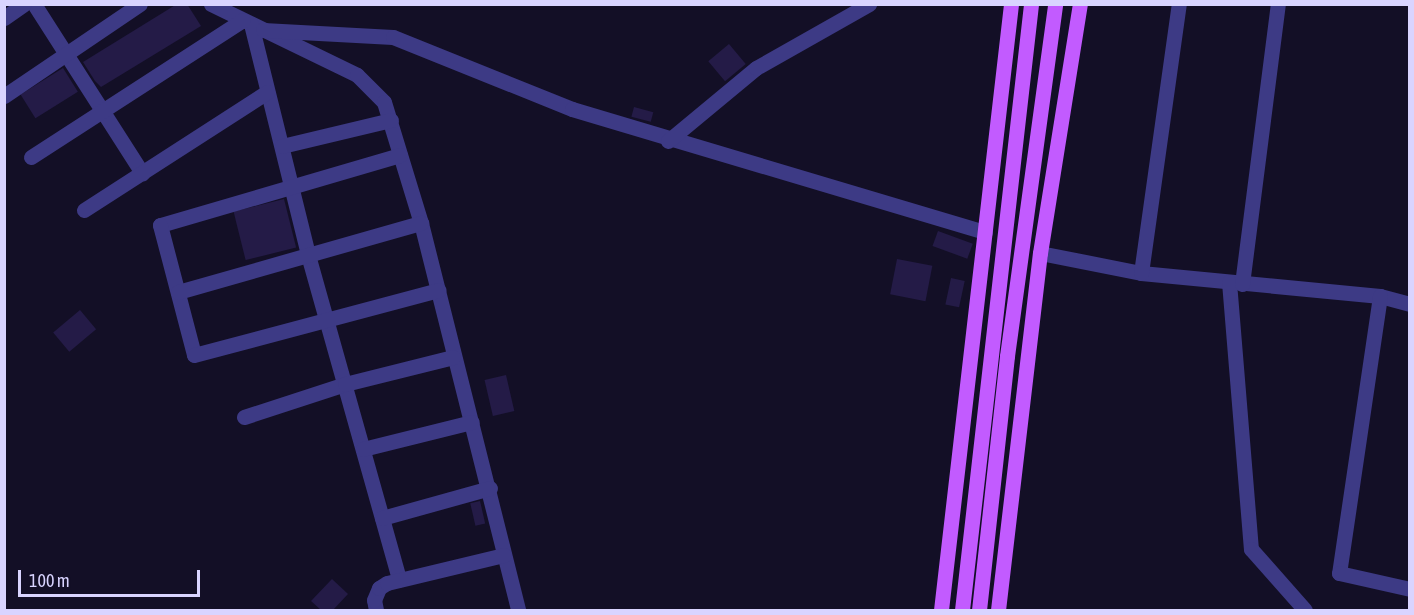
<!DOCTYPE html>
<style>
body{margin:0}
#map{position:relative;width:1414px;height:615px;overflow:hidden;background:#130f26;font-family:"Asap Condensed",sans-serif}
div>[style]{position:absolute}
.building>*{inset:0;background:#241b47;transform-origin:0 0}
.minor>*{height:15px;margin:-7.5px;padding:0 7.5px;transform-origin:7.5px;border-radius:7.5px;background:#3d3a85}
.major>*{height:15px;margin:-7.5px;padding:0 7.5px;transform-origin:7.5px;border-radius:7.5px;background:#c25bff}
span{translate:-50% -50%;white-space:nowrap;text-align:center;line-height:1.15;-webkit-text-stroke:5px #130f26;paint-order:stroke}
.frame{position:absolute;inset:0;border:6px solid #d9d4ff;pointer-events:none}
.scale{position:absolute;left:18px;top:570px;width:182px;height:27px;box-sizing:border-box;border:3px solid #d9d4ff;border-top:0;padding-left:8px;font-size:18px;line-height:21px;white-space:nowrap;color:#d9d4ff;-webkit-text-stroke:4px #130f26;paint-order:stroke}
</style>
<div id="map">
<div class="building">
<i style="clip-path:polygon(177px 4px,187px 4px,201px 26px,101px 87px,95px 81px,83px 62px)"></i>
<i style="left:729px;top:44px;width:26px;height:27px;rotate:50deg"></i>
<i style="left:63px;top:68px;width:28px;height:50px;rotate:58deg"></i>
<i style="left:634px;top:107px;width:20px;height:10px;rotate:15deg"></i>
<i style="left:284px;top:199px;width:50px;height:52px;rotate:76deg"></i>
<i style="left:938px;top:231px;width:37px;height:16px;rotate:20deg"></i>
<i style="left:897px;top:259px;width:36px;height:36px;rotate:11deg"></i>
<i style="left:951px;top:278px;width:14px;height:27px;rotate:12deg"></i>
<i style="left:80px;top:310px;width:25px;height:35px;rotate:50deg"></i>
<i style="left:506px;top:375px;width:37px;height:22px;rotate:77deg"></i>
<i style="left:480px;top:501px;width:23px;height:10px;rotate:77deg"></i>
<i style="clip-path:polygon(332px 579px,348px 594px,333px 610px,321px 610px,311px 601px)"></i>
</div>
<div class="minor">
<i style="left:34px;top:4px;width:201px;rotate:57.4deg"></i>
<i style="left:211px;top:4px;width:162px;rotate:25.9deg"></i>
<i style="left:357px;top:75px;width:38px;rotate:45deg"></i>
<i style="left:384px;top:102px;width:127px;rotate:73deg"></i>
<i style="left:421px;top:223px;width:399px;rotate:75.9deg"></i>
<i style="left:4px;top:18px;width:24px;rotate:-35deg"></i>
<i style="left:251px;top:24px;width:238px;rotate:76.1deg"></i>
<i style="left:308px;top:255px;width:337px;rotate:74.3deg"></i>
<i style="left:263px;top:30px;width:130px;rotate:3.1deg"></i>
<i style="left:393px;top:37px;width:193px;rotate:21.9deg"></i>
<i style="left:572px;top:109px;width:431px;rotate:16.6deg"></i>
<i style="left:4px;top:96px;width:164px;rotate:-34.1deg"></i>
<i style="left:668px;top:141px;width:114px;rotate:-39.7deg"></i>
<i style="left:756px;top:68px;width:130px;rotate:-29.5deg"></i>
<i style="left:282px;top:146px;width:112px;rotate:-13.4deg"></i>
<i style="left:400px;top:155px;width:250px;rotate:163.7deg"></i>
<i style="left:160px;top:225px;width:134px;rotate:75.3deg"></i>
<i style="left:194px;top:355px;width:253px;rotate:-14.9deg"></i>
<i style="left:31px;top:157px;width:252px;rotate:-32.9deg"></i>
<i style="left:84px;top:210px;width:218px;rotate:-32.8deg"></i>
<i style="left:1040px;top:253px;width:103px;rotate:11.2deg"></i>
<i style="left:1141px;top:273px;width:240px;rotate:5.5deg"></i>
<i style="left:1380px;top:296px;width:31px;rotate:15deg"></i>
<i style="left:1141px;top:273px;width:272px;rotate:-82deg"></i>
<i style="left:1229px;top:282px;width:268px;rotate:85.3deg"></i>
<i style="left:1251px;top:549px;width:81px;rotate:48.5deg"></i>
<i style="left:1242px;top:284px;width:282px;rotate:-82.7deg"></i>
<i style="left:178px;top:292px;width:253px;rotate:-15.9deg"></i>
<i style="left:1380px;top:296px;width:280px;rotate:98.4deg"></i>
<i style="left:1339px;top:573px;width:73px;rotate:12.7deg"></i>
<i style="left:244px;top:417px;width:106px;rotate:-18.1deg"></i>
<i style="left:345px;top:384px;width:111px;rotate:-14deg"></i>
<i style="left:363px;top:449px;width:112px;rotate:-13.9deg"></i>
<i style="left:382px;top:518px;width:112px;rotate:-15.5deg"></i>
<i style="left:376px;top:610px;width:10px;rotate:-101deg"></i>
<i style="left:374px;top:600px;width:13px;rotate:-67deg"></i>
<i style="left:379px;top:588px;width:9px;rotate:-32deg"></i>
<i style="left:387px;top:583px;width:120px;rotate:-13.5deg"></i>
</div>
<div class="major">
<i style="left:941px;top:610px;width:610px;rotate:-83.41deg"></i>
<i style="left:962px;top:610px;width:610px;rotate:-83.5deg"></i>
<i style="left:979px;top:610px;width:256px;rotate:-83.7deg"></i>
<i style="left:1007px;top:356px;width:355px;rotate:-82.2deg"></i>
<i style="left:998px;top:610px;width:359px;rotate:-83.3deg"></i>
<i style="left:1040px;top:253px;width:252px;rotate:-80.9deg"></i>
</div>
<div class="frame"></div>
<div class="scale">100 m</div>
</div>
